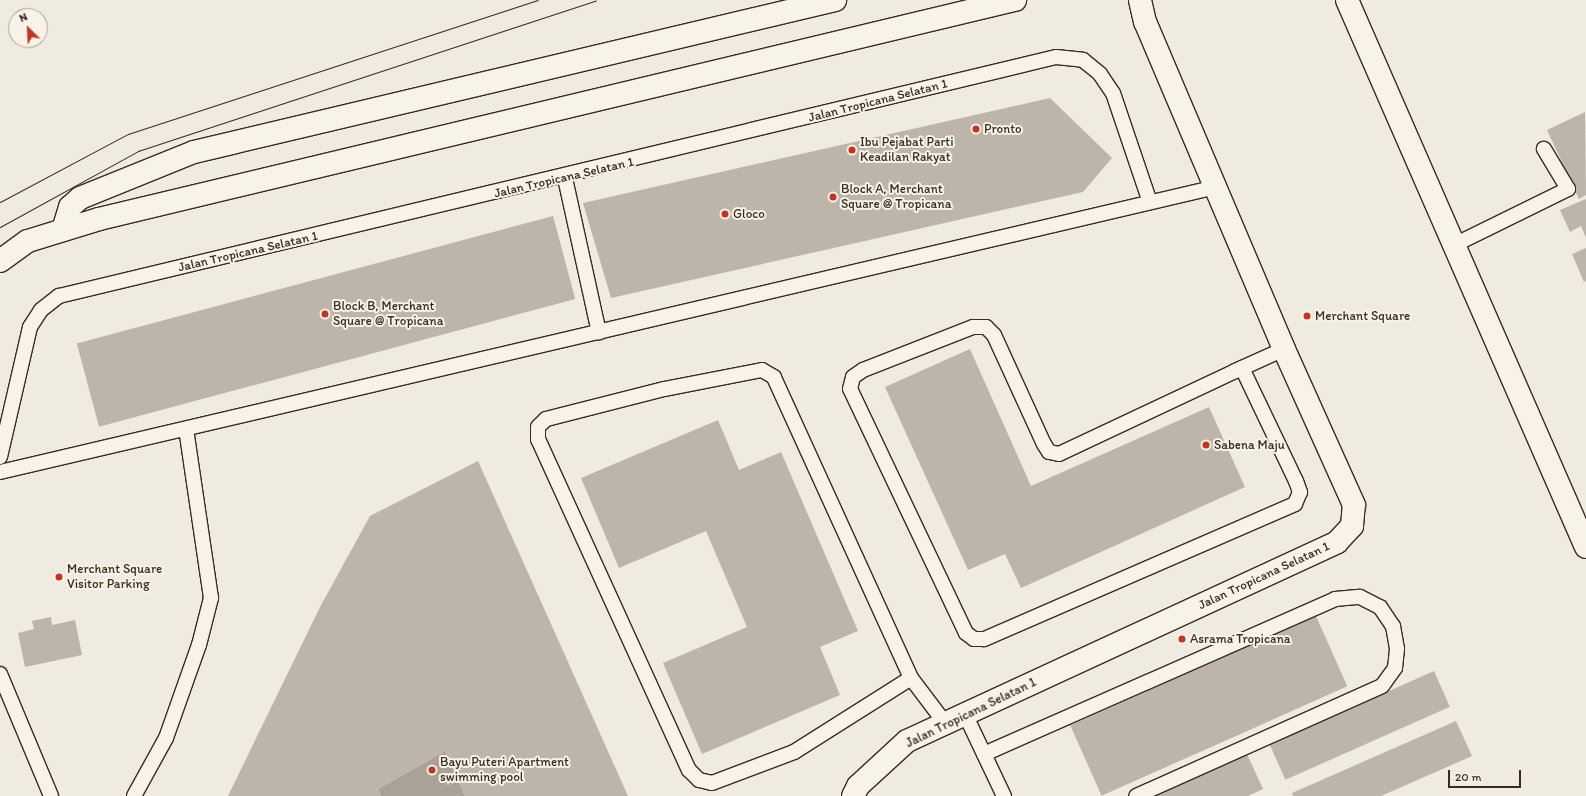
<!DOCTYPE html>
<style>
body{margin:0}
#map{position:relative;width:1586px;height:796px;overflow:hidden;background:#efebe0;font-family:Itim,sans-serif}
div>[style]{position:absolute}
.water>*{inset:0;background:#aaa296}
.building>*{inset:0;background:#bdb5aa;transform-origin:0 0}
.roads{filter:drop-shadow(1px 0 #3b2a1e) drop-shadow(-1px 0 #3b2a1e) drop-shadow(0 1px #3b2a1e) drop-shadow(0 -1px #3b2a1e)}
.lane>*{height:14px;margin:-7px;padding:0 7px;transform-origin:7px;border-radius:7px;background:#f7f3e8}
.street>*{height:22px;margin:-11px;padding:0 11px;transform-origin:11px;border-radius:11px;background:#f7f3e8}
.secondary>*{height:22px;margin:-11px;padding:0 11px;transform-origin:11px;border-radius:11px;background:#f7f3e8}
.tram>*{height:1px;margin:-0.5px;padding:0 0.5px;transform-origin:0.5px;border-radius:0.5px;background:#3b2a1e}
.dots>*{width:11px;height:11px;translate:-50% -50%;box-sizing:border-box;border:2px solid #f7f3e8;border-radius:50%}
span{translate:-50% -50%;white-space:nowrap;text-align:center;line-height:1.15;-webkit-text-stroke:4px #f7f3e8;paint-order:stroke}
.street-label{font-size:13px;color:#3b2a1e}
.poi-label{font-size:13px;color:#3b2a1e}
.left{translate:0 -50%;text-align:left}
.north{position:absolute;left:8px;top:8px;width:40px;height:40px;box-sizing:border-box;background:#f7f3e8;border:1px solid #aca397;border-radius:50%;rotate:336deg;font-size:11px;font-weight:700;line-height:16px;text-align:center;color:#3b2a1e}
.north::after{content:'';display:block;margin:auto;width:14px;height:18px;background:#c8321e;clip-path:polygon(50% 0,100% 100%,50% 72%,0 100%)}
.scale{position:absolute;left:1448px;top:770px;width:73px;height:18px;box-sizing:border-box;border:2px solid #3b2a1e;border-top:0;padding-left:5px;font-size:12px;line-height:14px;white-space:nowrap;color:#3b2a1e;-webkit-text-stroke:3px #f7f3e8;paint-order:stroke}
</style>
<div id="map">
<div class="water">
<i style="clip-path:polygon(445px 751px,465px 796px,381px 796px,378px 789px)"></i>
</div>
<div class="building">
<i style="clip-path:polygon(1050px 98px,1112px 158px,1083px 192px,611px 298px,583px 203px)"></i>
<i style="clip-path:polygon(1585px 112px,1586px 195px,1579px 199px,1547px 130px)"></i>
<i style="clip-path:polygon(1586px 199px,1586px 238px,1581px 226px,1570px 232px,1560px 210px)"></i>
<i style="left:553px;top:216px;width:86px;height:493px;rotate:75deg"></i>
<i style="clip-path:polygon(1586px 248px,1586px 281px,1584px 282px,1572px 254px)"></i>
<i style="clip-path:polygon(970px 349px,1031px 486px,1209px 407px,1245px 487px,1021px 588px,1005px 554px,968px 570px,885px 387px)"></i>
<i style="clip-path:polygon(718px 420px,739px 470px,781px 452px,858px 631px,820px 647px,840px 695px,702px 754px,663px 663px,747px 627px,706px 531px,619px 568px,581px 478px)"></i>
<i style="clip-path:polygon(478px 461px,628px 796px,465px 796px,445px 751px,378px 789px,381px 796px,228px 796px,320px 607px,370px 516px)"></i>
<i style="left:1316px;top:616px;width:77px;height:269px;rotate:66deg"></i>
<i style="clip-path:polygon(51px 617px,52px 625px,75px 620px,82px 655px,25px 667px,18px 633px,34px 629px,32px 621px)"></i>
<i style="left:1434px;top:671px;width:39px;height:180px;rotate:66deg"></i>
<i style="clip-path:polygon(1456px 721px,1472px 756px,1381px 796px,1293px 796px,1292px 793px)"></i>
<i style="clip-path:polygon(1247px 754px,1263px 789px,1248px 796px,1151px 796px)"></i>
</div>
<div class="roads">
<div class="lane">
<i style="left:565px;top:178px;width:158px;rotate:77.6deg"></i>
<i style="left:1454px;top:245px;width:127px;rotate:-26.2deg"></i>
<i style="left:1568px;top:189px;width:47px;rotate:-121deg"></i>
<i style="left:1242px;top:368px;width:125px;rotate:64.5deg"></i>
<i style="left:1296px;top:481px;width:12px;rotate:70deg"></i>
<i style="left:1300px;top:492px;width:13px;rotate:113deg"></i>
<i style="left:1295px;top:504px;width:339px;rotate:156.5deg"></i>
<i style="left:984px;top:639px;width:10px;rotate:180deg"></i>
<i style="left:974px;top:639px;width:10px;rotate:-143deg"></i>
<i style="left:966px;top:633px;width:270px;rotate:-115.4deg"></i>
<i style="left:850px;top:389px;width:12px;rotate:-76deg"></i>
<i style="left:853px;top:377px;width:12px;rotate:-35deg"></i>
<i style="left:863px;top:370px;width:118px;rotate:-21.4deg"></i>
<i style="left:973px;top:327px;width:13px"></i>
<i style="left:986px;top:327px;width:11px;rotate:45deg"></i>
<i style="left:994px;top:335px;width:120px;rotate:65.4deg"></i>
<i style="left:1044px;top:444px;width:9px;rotate:58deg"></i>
<i style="left:1049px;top:452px;width:10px;rotate:11deg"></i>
<i style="left:1059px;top:454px;width:195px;rotate:-25.2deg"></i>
<i style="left:1235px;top:371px;width:8px;rotate:-23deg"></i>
<i style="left:1242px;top:368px;width:46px;rotate:-24.3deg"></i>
<i style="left:0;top:457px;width:133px;rotate:-77deg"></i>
<i style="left:30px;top:327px;width:20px;rotate:-57deg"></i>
<i style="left:41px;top:310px;width:23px;rotate:-38deg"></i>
<i style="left:59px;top:296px;width:1025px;rotate:-13.48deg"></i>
<i style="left:1056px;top:57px;width:27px;rotate:6deg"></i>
<i style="left:1083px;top:60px;width:22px;rotate:39deg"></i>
<i style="left:1100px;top:74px;width:23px;rotate:56deg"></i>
<i style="left:1113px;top:93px;width:115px;rotate:71.3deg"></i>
<i style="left:0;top:472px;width:1249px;rotate:-13.19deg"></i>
<i style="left:0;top:674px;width:132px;rotate:67.3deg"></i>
<i style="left:911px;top:678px;width:331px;rotate:-114.5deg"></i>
<i style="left:774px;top:377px;width:14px;rotate:-150deg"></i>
<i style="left:762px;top:370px;width:100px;rotate:169deg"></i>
<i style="left:664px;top:389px;width:122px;rotate:165.7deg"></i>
<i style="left:546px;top:419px;width:11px;rotate:135deg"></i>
<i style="left:538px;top:427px;width:12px;rotate:90deg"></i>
<i style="left:538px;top:439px;width:364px;rotate:65.5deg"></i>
<i style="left:689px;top:770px;width:14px;rotate:45deg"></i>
<i style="left:699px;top:780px;width:13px;rotate:13deg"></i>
<i style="left:712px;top:783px;width:88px;rotate:-20.7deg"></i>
<i style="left:794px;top:752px;width:138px;rotate:-32.3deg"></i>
<i style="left:911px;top:678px;width:56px;rotate:52.9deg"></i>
<i style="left:965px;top:714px;width:91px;rotate:64.6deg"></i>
<i style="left:984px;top:754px;width:384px;rotate:-23.8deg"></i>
<i style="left:1335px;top:599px;width:25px;rotate:-5deg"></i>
<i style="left:1360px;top:597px;width:22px;rotate:27deg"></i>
<i style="left:1380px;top:607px;width:23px;rotate:56deg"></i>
<i style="left:1393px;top:626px;width:23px;rotate:80deg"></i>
<i style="left:1397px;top:649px;width:19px;rotate:96deg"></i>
<i style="left:1395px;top:668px;width:22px;rotate:126deg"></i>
<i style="left:1382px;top:686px;width:269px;rotate:155.9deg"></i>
<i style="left:134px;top:796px;width:66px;rotate:-61.1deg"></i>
<i style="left:166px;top:738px;width:99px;rotate:-70.5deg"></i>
<i style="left:199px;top:645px;width:49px;rotate:-75.7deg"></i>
<i style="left:211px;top:598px;width:171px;rotate:-98.4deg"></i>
</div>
<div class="street">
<i style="left:1347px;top:0;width:597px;rotate:66.4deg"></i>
<i style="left:63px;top:230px;width:24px;rotate:-73deg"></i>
<i style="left:70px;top:207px;width:13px;rotate:-42deg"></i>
<i style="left:80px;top:198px;width:123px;rotate:-22deg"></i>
<i style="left:194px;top:152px;width:659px;rotate:-13.34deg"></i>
<i style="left:0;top:261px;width:34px;rotate:-36deg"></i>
<i style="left:28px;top:241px;width:74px;rotate:-17.2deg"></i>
<i style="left:99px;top:219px;width:942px;rotate:-13.45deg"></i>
</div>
<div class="secondary">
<i style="left:853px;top:796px;width:11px;rotate:-63deg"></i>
<i style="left:858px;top:786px;width:67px;rotate:-42.6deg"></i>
<i style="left:907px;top:741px;width:474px;rotate:-24.8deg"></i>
<i style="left:1337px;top:542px;width:22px;rotate:-47deg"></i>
<i style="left:1352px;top:526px;width:21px;rotate:-85deg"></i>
<i style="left:1354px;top:505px;width:171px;rotate:-114.2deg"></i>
<i style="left:1284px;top:349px;width:355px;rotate:-113deg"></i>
<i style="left:1145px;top:22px;width:23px;rotate:-103deg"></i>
</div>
</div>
<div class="tram">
<i style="left:0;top:202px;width:145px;rotate:-28deg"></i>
<i style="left:128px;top:134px;width:431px;rotate:-18.1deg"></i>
<i style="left:0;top:227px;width:158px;rotate:-28.8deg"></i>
<i style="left:138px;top:151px;width:482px;rotate:-18.2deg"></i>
</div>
<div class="dots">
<i style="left:976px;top:129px;background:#c8321e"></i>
<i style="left:852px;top:150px;background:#c8321e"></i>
<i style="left:833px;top:197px;background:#c8321e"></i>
<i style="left:725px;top:214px;background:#c8321e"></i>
<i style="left:325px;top:314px;background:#c8321e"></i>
<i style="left:1307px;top:316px;background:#c8321e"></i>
<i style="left:1206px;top:445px;background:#c8321e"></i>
<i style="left:59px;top:577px;background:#c8321e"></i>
<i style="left:1182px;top:639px;background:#c8321e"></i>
<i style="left:432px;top:770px;background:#c8321e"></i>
</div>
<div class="street-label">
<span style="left:878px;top:101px;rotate:-14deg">Jalan Tropicana Selatan 1</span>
<span style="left:564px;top:178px;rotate:-13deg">Jalan Tropicana Selatan 1</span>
<span style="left:248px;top:252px;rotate:-13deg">Jalan Tropicana Selatan 1</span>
<span style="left:1264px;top:576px;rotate:-25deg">Jalan Tropicana Selatan 1</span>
<span style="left:971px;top:713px;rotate:-26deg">Jalan Tropicana Selatan 1</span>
</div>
<div class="poi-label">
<span class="left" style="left:984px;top:129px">Pronto</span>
<span class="left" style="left:860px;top:150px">Ibu Pejabat Parti<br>Keadilan Rakyat</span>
<span class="left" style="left:841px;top:197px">Block A, Merchant<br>Square @ Tropicana</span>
<span class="left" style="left:733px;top:214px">Gloco</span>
<span class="left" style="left:333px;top:314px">Block B, Merchant<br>Square @ Tropicana</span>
<span class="left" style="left:1315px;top:316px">Merchant Square</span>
<span class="left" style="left:1214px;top:445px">Sabena Maju</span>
<span class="left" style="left:67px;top:577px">Merchant Square<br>Visitor Parking</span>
<span class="left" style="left:1190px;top:639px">Asrama Tropicana</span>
<span class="left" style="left:440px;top:770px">Bayu Puteri Apartment<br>swimming pool</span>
</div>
<div class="north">N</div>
<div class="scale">20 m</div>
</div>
